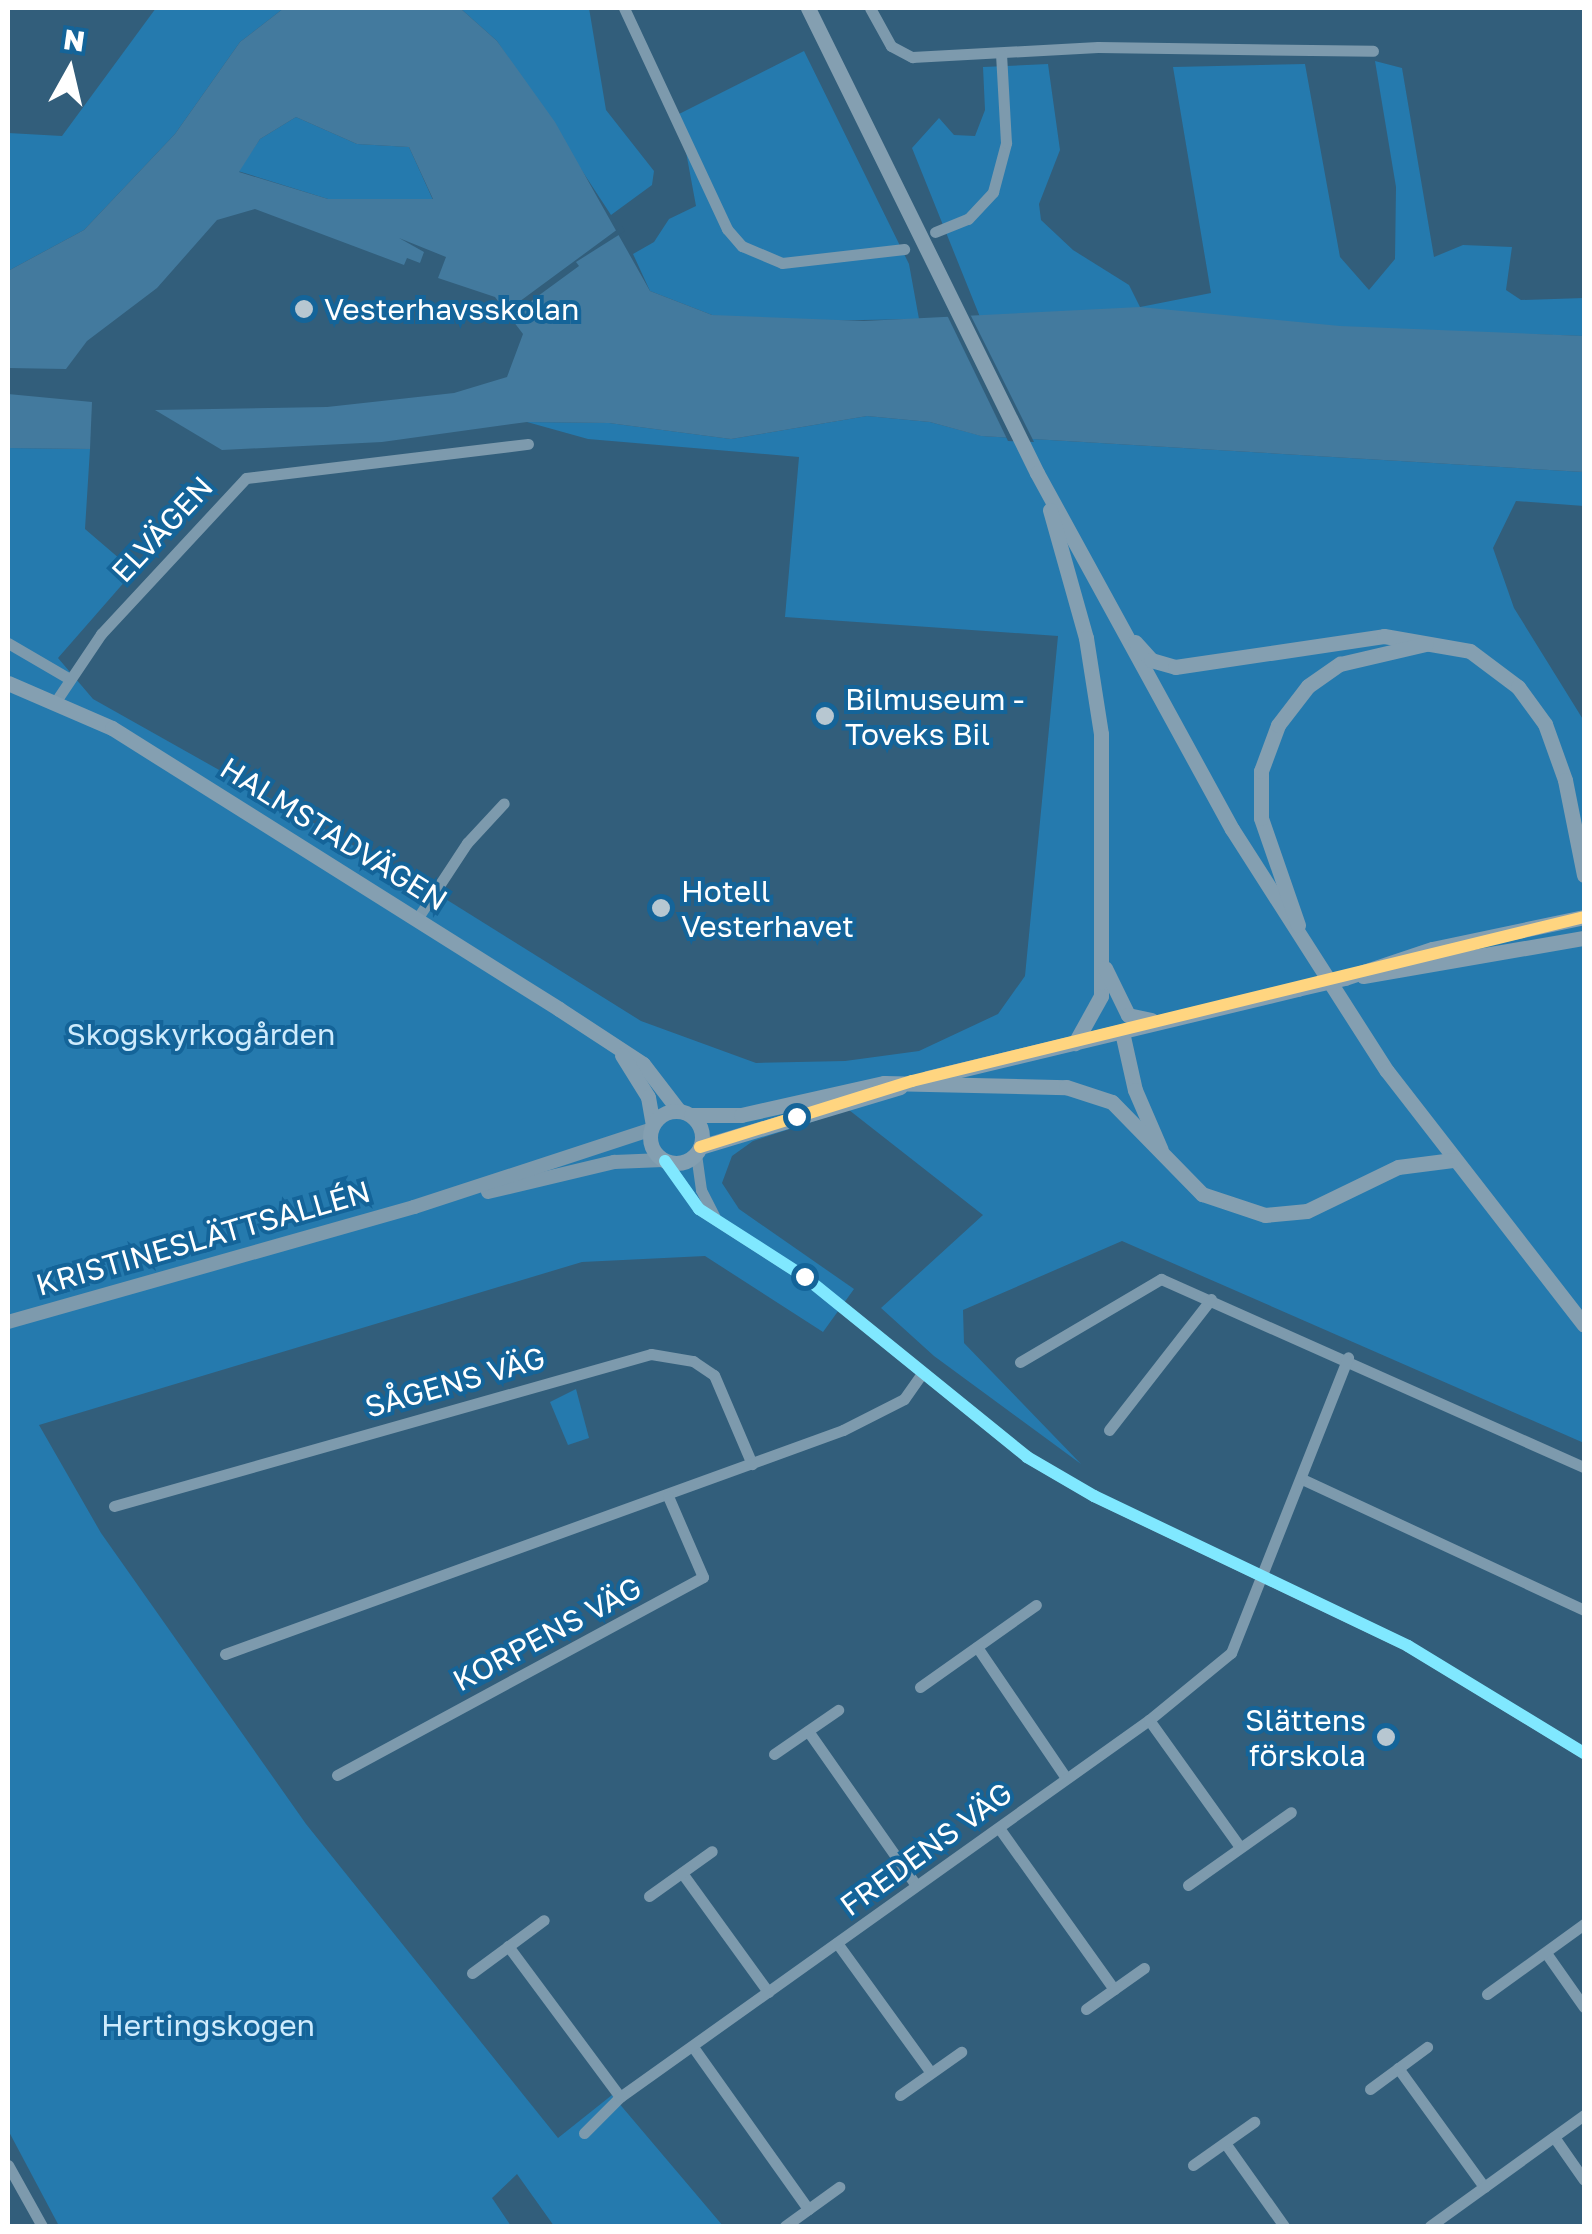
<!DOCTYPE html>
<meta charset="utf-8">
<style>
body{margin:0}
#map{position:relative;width:1592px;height:2234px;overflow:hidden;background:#325e7b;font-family:"Golos Text",sans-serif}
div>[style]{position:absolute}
.green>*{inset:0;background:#257aae}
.water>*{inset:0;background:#437a9e}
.pier>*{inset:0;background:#325e7b}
.minor>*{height:11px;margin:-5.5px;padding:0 5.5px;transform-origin:5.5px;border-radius:5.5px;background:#7d9aad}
.tertiary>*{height:14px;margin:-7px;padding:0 7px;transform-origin:7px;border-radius:7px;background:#7d9aad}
.secondary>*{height:15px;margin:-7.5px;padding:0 7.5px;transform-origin:7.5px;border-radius:7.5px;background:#849fb1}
.secondary>.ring{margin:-7.5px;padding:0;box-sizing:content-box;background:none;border:15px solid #849fb1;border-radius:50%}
.secondary-bridge>*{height:15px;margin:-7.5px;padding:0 7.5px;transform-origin:7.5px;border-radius:7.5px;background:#849fb1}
.bus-1>*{height:12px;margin:-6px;padding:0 6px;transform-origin:6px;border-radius:6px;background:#ffd580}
.bus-2>*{height:12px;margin:-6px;padding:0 6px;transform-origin:6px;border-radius:6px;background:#80e8ff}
.dots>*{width:28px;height:28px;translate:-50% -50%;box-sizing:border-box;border:5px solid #146499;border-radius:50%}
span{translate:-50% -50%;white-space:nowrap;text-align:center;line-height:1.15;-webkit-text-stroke:8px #146499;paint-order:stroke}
.poi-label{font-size:30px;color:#fff}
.left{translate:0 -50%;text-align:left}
.right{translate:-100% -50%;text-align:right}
.street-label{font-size:30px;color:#fff}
.park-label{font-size:30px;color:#ceebfd}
.frame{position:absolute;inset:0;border:10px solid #fff;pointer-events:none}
.north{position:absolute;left:20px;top:20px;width:100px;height:100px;-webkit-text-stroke:8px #146499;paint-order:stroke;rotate:8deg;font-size:28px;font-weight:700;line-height:40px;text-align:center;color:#fff}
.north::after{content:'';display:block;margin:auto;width:35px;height:45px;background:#fff;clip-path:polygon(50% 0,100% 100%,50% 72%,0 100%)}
</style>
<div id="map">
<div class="green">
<i style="clip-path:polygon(156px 8px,284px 8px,240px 42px,175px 134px,84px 230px,8px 271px,8px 133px,62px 136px)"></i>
<i style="clip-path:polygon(460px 8px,589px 8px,606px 110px,654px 171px,652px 185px,611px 215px,497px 41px)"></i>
<i style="clip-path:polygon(804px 51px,909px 264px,919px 319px,752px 322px,712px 315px,650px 291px,633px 254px,654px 242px,669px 219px,696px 206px,679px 114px)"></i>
<i style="clip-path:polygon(1375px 61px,1402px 68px,1434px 257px,1463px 245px,1512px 247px,1506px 290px,1521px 300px,1584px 298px,1584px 336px,980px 317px,912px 148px,939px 118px,954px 135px,975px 136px,985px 110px,983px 67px,1048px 64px,1060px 150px,1039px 204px,1041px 220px,1073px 250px,1129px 285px,1140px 307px,1211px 293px,1173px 67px,1305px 64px,1340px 257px,1369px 290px,1395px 259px,1396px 187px)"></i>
<i style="clip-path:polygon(296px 117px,357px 144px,409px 147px,433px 200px,328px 199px,238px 171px,260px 139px)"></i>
<i style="clip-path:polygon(867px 416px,930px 422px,982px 436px,1584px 472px,1584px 506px,1516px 501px,1493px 548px,1514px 608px,1584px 721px,1584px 1443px,1122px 1241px,963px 1310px,964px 1343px,1081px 1464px,934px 1356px,881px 1308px,983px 1215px,849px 1110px,753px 1141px,732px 1156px,722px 1183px,739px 1209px,854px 1289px,823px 1332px,705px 1256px,582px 1262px,39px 1425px,101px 1533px,306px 1824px,558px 2138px,612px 2095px,723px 2226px,554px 2226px,517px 2174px,492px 2198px,511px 2226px,59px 2226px,8px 2130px,8px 448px,90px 449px,85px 529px,134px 571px,58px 658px,93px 699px,420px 883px,641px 1021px,756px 1063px,845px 1061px,919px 1051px,998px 1014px,1025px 976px,1058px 636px,785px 617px,799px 457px,588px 439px,527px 422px,609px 423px,731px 439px)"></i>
<i style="clip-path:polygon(576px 1389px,589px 1438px,568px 1445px,550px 1402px)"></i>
</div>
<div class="water">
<i style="clip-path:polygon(evenodd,284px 8px,460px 8px,497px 41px,555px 122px,650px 291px,712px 315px,864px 321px,1140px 307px,1340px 326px,1584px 336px,1584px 472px,981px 436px,930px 422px,867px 416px,731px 439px,609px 423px,527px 422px,382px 442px,222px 450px,155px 410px,327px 407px,454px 393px,507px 377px,523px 334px,495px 297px,438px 278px,446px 257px,399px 238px,424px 252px,420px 263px,407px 258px,404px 265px,255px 209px,217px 220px,157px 288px,87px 341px,66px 369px,8px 368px,8px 271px,84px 230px,175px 134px,240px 42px,284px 8px,296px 117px,357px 144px,409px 147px,433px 199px,328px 199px,239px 172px,260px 139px,296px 117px)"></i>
<i style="clip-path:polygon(8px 394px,92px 402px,90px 449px,8px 448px)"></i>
</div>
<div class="pier">
<i style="clip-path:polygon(622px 226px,625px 231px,576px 262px,579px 266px,512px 315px,508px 310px)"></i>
<i style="clip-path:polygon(969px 312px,1034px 442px,1008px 441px,946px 313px)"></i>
</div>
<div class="minor">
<i style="left:624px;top:8px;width:244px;rotate:65deg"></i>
<i style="left:727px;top:229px;width:23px;rotate:49deg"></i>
<i style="left:742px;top:246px;width:43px;rotate:23deg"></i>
<i style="left:782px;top:263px;width:123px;rotate:-6.5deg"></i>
<i style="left:870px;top:8px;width:43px;rotate:61.1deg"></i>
<i style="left:891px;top:46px;width:24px;rotate:28deg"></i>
<i style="left:912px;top:57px;width:186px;rotate:-3.1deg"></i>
<i style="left:1098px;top:47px;width:275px;rotate:0.8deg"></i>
<i style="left:935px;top:232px;width:35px;rotate:-22deg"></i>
<i style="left:968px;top:219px;width:37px;rotate:-47deg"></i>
<i style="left:993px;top:192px;width:51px;rotate:-75.1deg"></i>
<i style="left:1006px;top:143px;width:89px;rotate:-93.2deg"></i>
<i style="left:8px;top:643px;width:69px;rotate:30.3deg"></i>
<i style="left:56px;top:701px;width:81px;rotate:-56.1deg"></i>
<i style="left:101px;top:634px;width:213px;rotate:-47.1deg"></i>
<i style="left:246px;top:478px;width:284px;rotate:-6.9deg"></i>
<i style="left:417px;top:919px;width:91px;rotate:-56.7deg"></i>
<i style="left:467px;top:843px;width:54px;rotate:-47.2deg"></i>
<i style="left:696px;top:1154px;width:36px;rotate:82deg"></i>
<i style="left:701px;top:1190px;width:30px;rotate:63deg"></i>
<i style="left:665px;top:1161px;width:59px;rotate:54.7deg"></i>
<i style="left:699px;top:1209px;width:126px;rotate:32.7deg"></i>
<i style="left:805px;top:1277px;width:286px;rotate:39deg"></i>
<i style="left:1027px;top:1457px;width:78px;rotate:30.2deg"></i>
<i style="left:1094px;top:1496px;width:348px;rotate:25.5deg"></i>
<i style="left:1408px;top:1646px;width:206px;rotate:31.3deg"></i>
<i style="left:1020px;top:1362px;width:164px;rotate:-30.5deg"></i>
<i style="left:1161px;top:1279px;width:463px;rotate:24deg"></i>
<i style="left:1109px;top:1430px;width:166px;rotate:-52.1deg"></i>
<i style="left:1302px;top:1479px;width:311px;rotate:24.9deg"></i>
<i style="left:114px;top:1506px;width:558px;rotate:-15.8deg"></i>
<i style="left:651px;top:1354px;width:43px;rotate:9.5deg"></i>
<i style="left:693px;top:1361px;width:25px;rotate:34deg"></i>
<i style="left:714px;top:1375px;width:97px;rotate:66.9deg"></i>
<i style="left:977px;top:1647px;width:158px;rotate:55.8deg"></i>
<i style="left:225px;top:1654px;width:657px;rotate:-19.92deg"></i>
<i style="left:843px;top:1430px;width:68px;rotate:-26.9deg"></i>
<i style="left:904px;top:1399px;width:32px;rotate:-55deg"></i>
<i style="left:920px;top:1687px;width:142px;rotate:-35.3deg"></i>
<i style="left:1149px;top:1720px;width:156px;rotate:54.4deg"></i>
<i style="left:808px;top:1731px;width:188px;rotate:55deg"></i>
<i style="left:774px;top:1754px;width:78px;rotate:-34.5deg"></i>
<i style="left:337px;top:1775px;width:416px;rotate:-28.4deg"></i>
<i style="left:703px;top:1577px;width:88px;rotate:-113.4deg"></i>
<i style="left:999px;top:1828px;width:198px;rotate:54.5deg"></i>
<i style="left:682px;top:1873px;width:147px;rotate:54.1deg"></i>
<i style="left:1188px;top:1885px;width:126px;rotate:-35.3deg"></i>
<i style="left:649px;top:1896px;width:77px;rotate:-35.5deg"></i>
<i style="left:837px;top:1943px;width:160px;rotate:54.1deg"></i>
<i style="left:508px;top:1946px;width:188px;rotate:53.4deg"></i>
<i style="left:1546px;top:1953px;width:66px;rotate:54.9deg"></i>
<i style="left:472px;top:1973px;width:89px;rotate:-36.4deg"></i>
<i style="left:1487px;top:1994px;width:120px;rotate:-35.8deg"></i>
<i style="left:1086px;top:2009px;width:71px;rotate:-35.3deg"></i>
<i style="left:693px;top:2047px;width:199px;rotate:54.6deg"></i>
<i style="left:1398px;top:2068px;width:147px;rotate:54.1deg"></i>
<i style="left:1370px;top:2089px;width:71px;rotate:-36.4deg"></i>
<i style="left:900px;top:2095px;width:75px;rotate:-35.2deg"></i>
<i style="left:584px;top:2133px;width:51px;rotate:-45deg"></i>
<i style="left:620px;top:2097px;width:650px;rotate:-35.48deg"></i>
<i style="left:1149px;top:1720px;width:106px;rotate:-39.3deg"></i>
<i style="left:1231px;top:1653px;width:318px;rotate:-68.4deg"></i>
<i style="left:1554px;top:2137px;width:52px;rotate:55.1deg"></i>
<i style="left:1225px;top:2143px;width:102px;rotate:54.6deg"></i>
<i style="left:8px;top:2165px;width:70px;rotate:60.9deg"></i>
<i style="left:1193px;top:2165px;width:75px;rotate:-35.2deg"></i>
<i style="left:785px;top:2226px;width:67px;rotate:-35.8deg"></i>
<i style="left:1430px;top:2226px;width:190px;rotate:-35.8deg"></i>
</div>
<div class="tertiary">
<i style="left:488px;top:1192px;width:130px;rotate:-13.4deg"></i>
<i style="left:614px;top:1162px;width:49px;rotate:-2.3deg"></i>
<i style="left:8px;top:1322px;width:422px;rotate:-15.8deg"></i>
<i style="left:414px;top:1207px;width:248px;rotate:-18.1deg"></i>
</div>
<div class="secondary">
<i style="left:808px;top:8px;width:518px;rotate:63.78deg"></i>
<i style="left:1037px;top:473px;width:406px;rotate:61.3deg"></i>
<i style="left:1232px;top:829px;width:287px;rotate:57.4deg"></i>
<i style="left:1387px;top:1071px;width:321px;rotate:52.2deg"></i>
<i style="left:1050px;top:510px;width:133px;rotate:74.3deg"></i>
<i style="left:1086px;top:638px;width:97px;rotate:81.1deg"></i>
<i style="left:1101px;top:734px;width:262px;rotate:90deg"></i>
<i style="left:1101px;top:996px;width:54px;rotate:119deg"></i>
<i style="left:1135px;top:642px;width:24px;rotate:48deg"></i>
<i style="left:1151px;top:660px;width:25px;rotate:16deg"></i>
<i style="left:1175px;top:667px;width:211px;rotate:-8.4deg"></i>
<i style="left:1384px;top:636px;width:87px;rotate:9.9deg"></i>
<i style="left:1470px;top:651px;width:60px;rotate:36.9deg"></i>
<i style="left:1518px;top:687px;width:46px;rotate:53.9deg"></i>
<i style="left:1545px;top:724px;width:59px;rotate:70.3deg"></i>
<i style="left:1565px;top:780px;width:97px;rotate:78.7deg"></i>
<i style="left:8px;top:683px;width:113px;rotate:23.4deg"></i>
<i style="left:112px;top:728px;width:528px;rotate:32.15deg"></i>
<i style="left:559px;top:1009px;width:100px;rotate:33.2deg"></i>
<i style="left:643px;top:1064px;width:59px;rotate:52.5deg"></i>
<i style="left:1298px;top:925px;width:113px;rotate:-109.1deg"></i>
<i style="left:1261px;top:818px;width:47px;rotate:-90deg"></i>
<i style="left:1261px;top:771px;width:49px;rotate:-69.7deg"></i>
<i style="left:1278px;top:725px;width:49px;rotate:-52.4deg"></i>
<i style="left:1308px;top:686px;width:39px;rotate:-35deg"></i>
<i style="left:1340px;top:664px;width:88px;rotate:-13.1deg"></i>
<i style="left:1105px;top:968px;width:52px;rotate:63.9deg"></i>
<i style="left:1128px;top:1015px;width:24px;rotate:12deg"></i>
<i style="left:1363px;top:976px;width:224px;rotate:-9.8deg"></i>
<i style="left:1345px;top:978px;width:92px;rotate:-18.4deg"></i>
<i style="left:1432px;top:949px;width:155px;rotate:-11.9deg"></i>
<i style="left:1122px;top:1032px;width:59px;rotate:77.4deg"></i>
<i style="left:1135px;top:1090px;width:65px;rotate:66.6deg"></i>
<i style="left:622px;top:1055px;width:49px;rotate:58.2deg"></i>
<i style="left:648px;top:1097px;width:27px;rotate:80deg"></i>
<i style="left:927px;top:1078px;width:381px;rotate:-13.5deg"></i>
<i class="ring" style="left:650px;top:1111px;width:37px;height:37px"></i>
<i style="left:691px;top:1115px;width:50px"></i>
<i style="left:741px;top:1115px;width:147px;rotate:-12.6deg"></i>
<i style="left:884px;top:1083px;width:182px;rotate:1.3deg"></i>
<i style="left:1066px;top:1087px;width:48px;rotate:18.1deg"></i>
<i style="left:1112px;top:1102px;width:129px;rotate:45.6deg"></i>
<i style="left:1202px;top:1194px;width:66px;rotate:18.4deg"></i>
<i style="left:1265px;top:1215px;width:42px;rotate:-5.4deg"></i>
<i style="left:1307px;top:1211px;width:101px;rotate:-25.8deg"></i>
<i style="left:1398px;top:1167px;width:55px;rotate:-7.3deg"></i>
<i style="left:700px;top:1147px;width:209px;rotate:-16.7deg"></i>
</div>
<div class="secondary-bridge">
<i style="left:1297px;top:989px;width:49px;rotate:-12.9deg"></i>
</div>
<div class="bus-1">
<i style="left:700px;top:1147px;width:222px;rotate:-17.3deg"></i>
<i style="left:912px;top:1081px;width:692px;rotate:-13.71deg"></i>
</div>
<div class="bus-2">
<i style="left:665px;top:1161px;width:59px;rotate:54.7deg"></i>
<i style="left:699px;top:1209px;width:126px;rotate:32.7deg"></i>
<i style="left:805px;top:1277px;width:286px;rotate:39deg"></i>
<i style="left:1027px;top:1457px;width:78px;rotate:30.2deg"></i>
<i style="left:1094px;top:1496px;width:348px;rotate:25.5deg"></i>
<i style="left:1408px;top:1646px;width:206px;rotate:31.3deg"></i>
</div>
<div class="dots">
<i style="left:304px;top:309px;background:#b7c7d1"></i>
<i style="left:825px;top:716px;background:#b7c7d1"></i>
<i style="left:661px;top:908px;background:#b7c7d1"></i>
<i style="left:797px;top:1117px;background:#fff"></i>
<i style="left:805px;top:1277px;background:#fff"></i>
<i style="left:1386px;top:1737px;background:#b7c7d1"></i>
</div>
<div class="poi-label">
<span class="left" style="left:324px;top:309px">Vesterhavsskolan</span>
<span class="left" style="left:845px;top:716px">Bilmuseum -<br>Toveks Bil</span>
<span class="left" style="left:681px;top:908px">Hotell<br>Vesterhavet</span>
<span class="right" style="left:1366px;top:1737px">Slättens<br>förskola</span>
</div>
<div class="street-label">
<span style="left:162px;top:529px;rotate:-47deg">ELVÄGEN</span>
<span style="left:334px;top:834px;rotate:32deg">HALMSTADVÄGEN</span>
<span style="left:203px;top:1238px;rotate:-16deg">KRISTINESLÄTTSALLÉN</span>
<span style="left:455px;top:1382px;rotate:-16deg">SÅGENS VÄG</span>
<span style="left:547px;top:1634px;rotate:-28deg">KORPENS VÄG</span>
<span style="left:926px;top:1849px;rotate:-36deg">FREDENS VÄG</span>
</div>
<div class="park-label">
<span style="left:201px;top:1034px">Skogskyrkogården</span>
<span style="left:208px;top:2025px">Hertingskogen</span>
</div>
<div class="frame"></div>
<div class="north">N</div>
</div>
